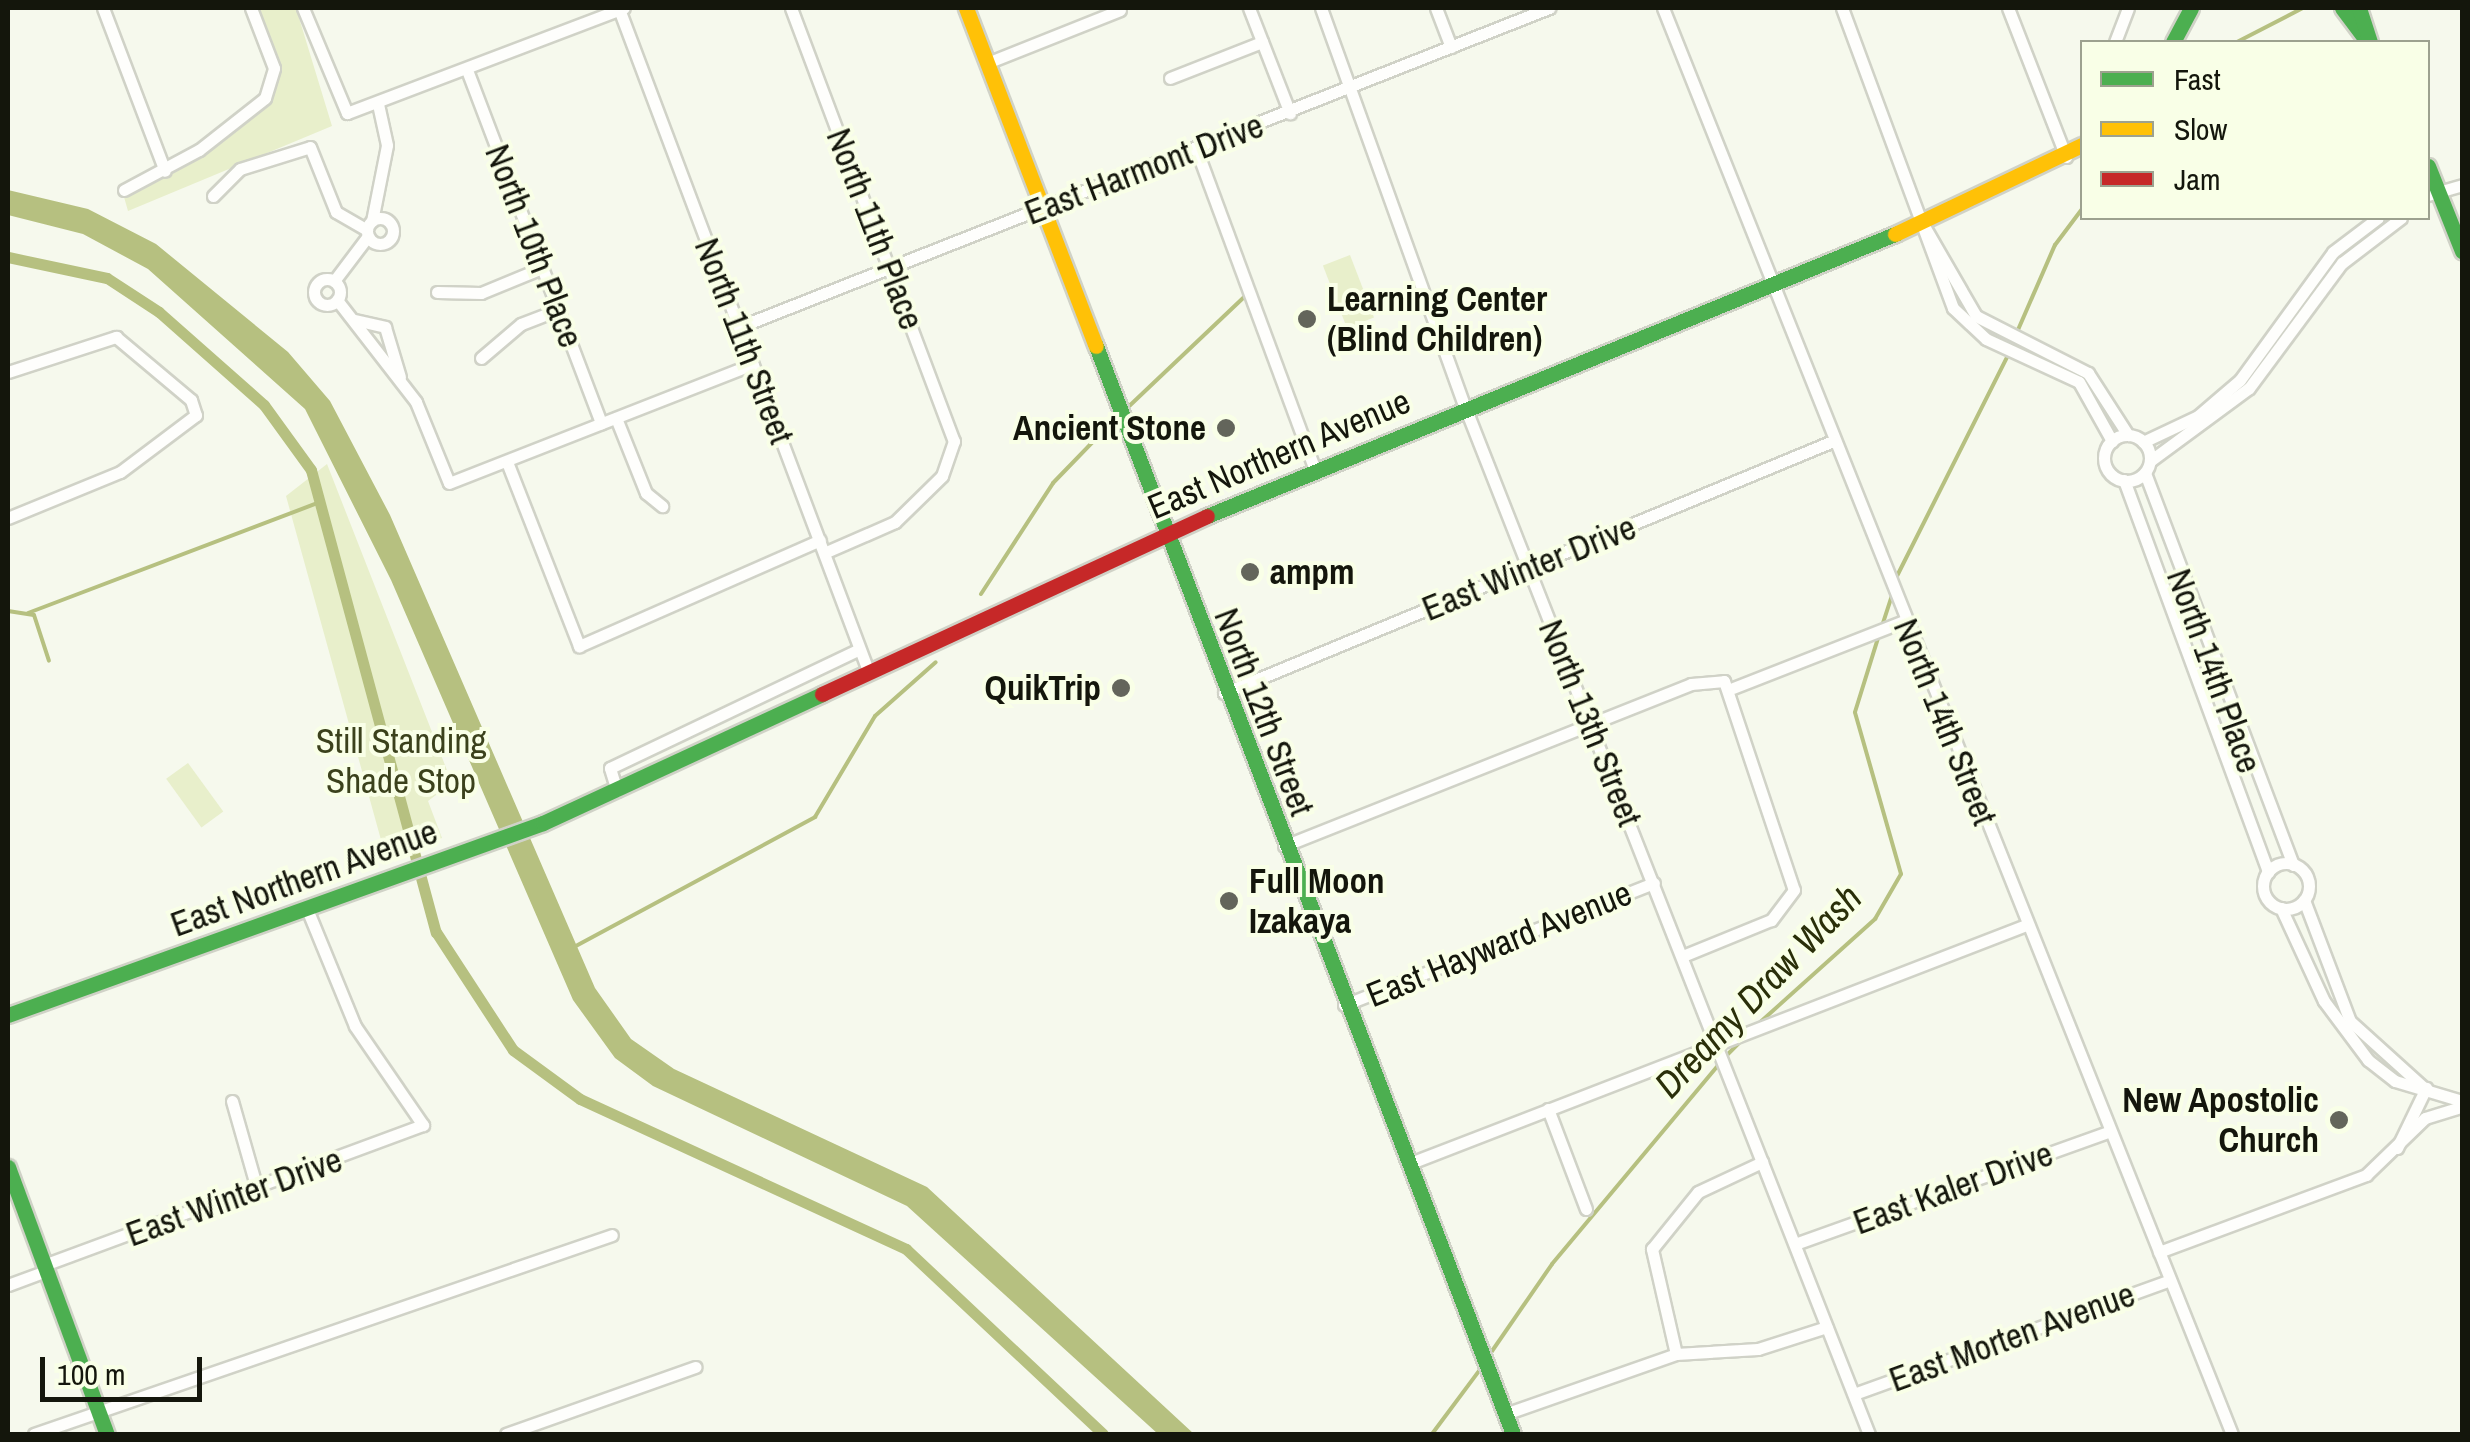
<!DOCTYPE html>
<style>
body{margin:0}
#map{position:relative;width:2470px;height:1442px;overflow:hidden;background:#f6f9ed;font-family:"Archivo Narrow",sans-serif}
div>[style]{position:absolute}
.green>*{inset:0;background:#e8efcb;transform-origin:0 0}
.water>*{inset:0;background:#b6c080}
.stream>*{height:4px;margin:-2px;padding:0 2px;transform-origin:2px;border-radius:2px;background:#b6c080}
.canal>*{height:11px;margin:-5.5px;padding:0 5.5px;transform-origin:5.5px;border-radius:5.5px;background:#b6c080}
.roads{filter:drop-shadow(2px 0 #d0d2c7) drop-shadow(-2px 0 #d0d2c7) drop-shadow(0 2px #d0d2c7) drop-shadow(0 -2px #d0d2c7)}
.street>*{height:11px;margin:-5.5px;padding:0 5.5px;transform-origin:5.5px;border-radius:5.5px;background:#fefefc}
.street>.ring{margin:-5.5px;padding:0;box-sizing:content-box;background:none;border:11px solid #fefefc;border-radius:50%}
.fast>*{height:15px;margin:-7.5px;padding:0 7.5px;transform-origin:7.5px;border-radius:7.5px;background:#4caf50}
.slow>*{height:15px;margin:-7.5px;padding:0 7.5px;transform-origin:7.5px;border-radius:7.5px;background:#ffc107}
.jam>*{height:15px;margin:-7.5px;padding:0 7.5px;transform-origin:7.5px;border-radius:7.5px;background:#c62828}
.dots>*{width:28px;height:28px;translate:-50% -50%;box-sizing:border-box;border:5px solid #f9ffe7;border-radius:50%}
span{translate:-50% -50%;white-space:nowrap;text-align:center;line-height:1.15;-webkit-text-stroke:8px #f9ffe7;paint-order:stroke}
.street-label{font-size:35px;color:#14160c}
.poi-label{font-size:35px;color:#14160c;font-weight:700}
.left{translate:0 -50%;text-align:left}
.right{translate:-100% -50%;text-align:right}
.park-label{font-size:35px;color:#3b411c}
.water-label{font-size:38px;color:#2a2f09;font-style:italic}
.frame{position:absolute;inset:0;border:10px solid #14160c;pointer-events:none}
.legend{position:absolute;left:2080px;top:40px;width:350px;height:180px;box-sizing:border-box;background:#f9ffe7;border:2px solid #9da28f;margin:0;padding:12px 18px;list-style:none;font-size:30px;color:#14160c}
.legend li{display:flex;align-items:center;gap:20px;height:50px}
.legend b{width:50px;border:2px solid #9da28f}
.scale{position:absolute;left:40px;top:1357px;width:162px;height:45px;box-sizing:border-box;border:5px solid #14160c;border-top:0;padding-left:12px;font-size:30px;line-height:35px;white-space:nowrap;color:#14160c;-webkit-text-stroke:8px #f9ffe7;paint-order:stroke}
</style>
<div id="map">
<div class="green">
<i style="clip-path:polygon(256px 8px,296px 8px,332px 126px,128px 211px,124px 197px,202px 154px,269px 101px,279px 67px)"></i>
<i style="left:1350px;top:255px;width:67px;height:29px;rotate:69deg"></i>
<i style="clip-path:polygon(327px 464px,452px 783px,428px 801px,442px 838px,386px 858px,286px 496px)"></i>
<i style="left:188px;top:763px;width:60px;height:27px;rotate:54deg"></i>
</div>
<div class="water">
<i style="clip-path:polygon(8px 190px,88px 209px,156px 244px,288px 352px,330px 401px,390px 515px,595px 988px,631px 1039px,674px 1069px,927px 1187px,1194px 1434px,1158px 1434px,907px 1206px,653px 1086px,615px 1058px,573px 1000px,391px 580px,305px 409px,148px 269px,83px 234px,8px 215px)"></i>
</div>
<div class="stream">
<i style="left:2237px;top:42px;width:74px;rotate:-27.3deg"></i>
<i style="left:2011px;top:346px;width:110px;rotate:-66.5deg"></i>
<i style="left:2055px;top:245px;width:45px;rotate:-53.1deg"></i>
<i style="left:1124px;top:411px;width:166px;rotate:-43.5deg"></i>
<i style="left:1896px;top:578px;width:250px;rotate:-63.3deg"></i>
<i style="left:981px;top:594px;width:132px;rotate:-57deg"></i>
<i style="left:1053px;top:483px;width:92px;rotate:-45.9deg"></i>
<i style="left:8px;top:611px;width:26px;rotate:9deg"></i>
<i style="left:34px;top:615px;width:48px;rotate:71.9deg"></i>
<i style="left:28px;top:613px;width:312px;rotate:-20.8deg"></i>
<i style="left:1882px;top:626px;width:36px;rotate:-72deg"></i>
<i style="left:574px;top:947px;width:274px;rotate:-28.3deg"></i>
<i style="left:815px;top:817px;width:117px;rotate:-59.3deg"></i>
<i style="left:875px;top:716px;width:81px;rotate:-41.5deg"></i>
<i style="left:1757px;top:1025px;width:159px;rotate:-41.9deg"></i>
<i style="left:1875px;top:919px;width:52px;rotate:-60deg"></i>
<i style="left:1901px;top:874px;width:168px;rotate:-105.9deg"></i>
<i style="left:1855px;top:712px;width:81px;rotate:-72.7deg"></i>
<i style="left:1725px;top:1057px;width:25px;rotate:-45deg"></i>
<i style="left:1490px;top:1354px;width:109px;rotate:-55.4deg"></i>
<i style="left:1552px;top:1264px;width:261px;rotate:-50.1deg"></i>
<i style="left:1432px;top:1434px;width:84px;rotate:-53.3deg"></i>
</div>
<div class="canal">
<i style="left:8px;top:257px;width:101px;rotate:12deg"></i>
<i style="left:107px;top:278px;width:62px;rotate:33.2deg"></i>
<i style="left:159px;top:312px;width:140px;rotate:41.5deg"></i>
<i style="left:264px;top:405px;width:80px;rotate:54.1deg"></i>
<i style="left:311px;top:470px;width:479px;rotate:74.9deg"></i>
<i style="left:436px;top:932px;width:141px;rotate:56.9deg"></i>
<i style="left:513px;top:1050px;width:83px;rotate:36.2deg"></i>
<i style="left:580px;top:1099px;width:359px;rotate:24.7deg"></i>
<i style="left:906px;top:1249px;width:270px;rotate:43.2deg"></i>
</div>
<div class="roads">
<div class="street">
<i style="left:103px;top:8px;width:174px;rotate:69.2deg"></i>
<i style="left:303px;top:8px;width:114px;rotate:67.3deg"></i>
<i style="left:347px;top:113px;width:296px;rotate:-20.8deg"></i>
<i style="left:791px;top:8px;width:463px;rotate:69.4deg"></i>
<i style="left:954px;top:441px;width:37px;rotate:109deg"></i>
<i style="left:942px;top:476px;width:66px;rotate:135.6deg"></i>
<i style="left:895px;top:522px;width:77px;rotate:156.4deg"></i>
<i style="left:1249px;top:8px;width:113px;rotate:68.7deg"></i>
<i style="left:1321px;top:8px;width:424px;rotate:70.2deg"></i>
<i style="left:1465px;top:407px;width:1104px;rotate:68.53deg"></i>
<i style="left:1436px;top:8px;width:42px;rotate:69deg"></i>
<i style="left:1663px;top:8px;width:1535px;rotate:68.25deg"></i>
<i style="left:1842px;top:8px;width:320px;rotate:69.7deg"></i>
<i style="left:1953px;top:308px;width:45px;rotate:43.2deg"></i>
<i style="left:1986px;top:339px;width:102px;rotate:24.8deg"></i>
<i style="left:2079px;top:382px;width:68px;rotate:60.8deg"></i>
<i style="left:2008px;top:8px;width:160px;rotate:68.7deg"></i>
<i style="left:619px;top:9px;width:710px;rotate:69.37deg"></i>
<i style="left:2115px;top:42px;width:36px;rotate:-69deg"></i>
<i style="left:987px;top:63px;width:143px;rotate:-21.7deg"></i>
<i style="left:467px;top:70px;width:378px;rotate:69.2deg"></i>
<i style="left:1170px;top:78px;width:99px;rotate:-21.4deg"></i>
<i style="left:1197px;top:151px;width:340px;rotate:69.7deg"></i>
<i style="left:124px;top:190px;width:85px;rotate:-28.1deg"></i>
<i style="left:199px;top:150px;width:84px;rotate:-38.2deg"></i>
<i style="left:265px;top:98px;width:31px;rotate:-73deg"></i>
<i style="left:274px;top:68px;width:64px;rotate:-111deg"></i>
<i style="left:2428px;top:195px;width:35px;rotate:-16deg"></i>
<i style="left:213px;top:196px;width:38px;rotate:-45deg"></i>
<i style="left:240px;top:169px;width:73px;rotate:-17.4deg"></i>
<i style="left:310px;top:147px;width:70px;rotate:68.2deg"></i>
<i style="left:336px;top:212px;width:36px;rotate:30deg"></i>
<i class="ring" style="left:367px;top:218px;width:15px;height:15px"></i>
<i style="left:372px;top:221px;width:77px;rotate:-78.8deg"></i>
<i style="left:387px;top:145px;width:42px;rotate:-102.4deg"></i>
<i style="left:1924px;top:226px;width:104px;rotate:60deg"></i>
<i style="left:1976px;top:316px;width:126px;rotate:27deg"></i>
<i style="left:2088px;top:373px;width:74px;rotate:57.2deg"></i>
<i class="ring" style="left:314px;top:279px;width:15px;height:15px"></i>
<i style="left:334px;top:281px;width:56px;rotate:-52.9deg"></i>
<i style="left:437px;top:292px;width:44px;rotate:1.3deg"></i>
<i style="left:481px;top:293px;width:66px;rotate:-22.3deg"></i>
<i style="left:337px;top:300px;width:129px;rotate:52.2deg"></i>
<i style="left:416px;top:402px;width:87px;rotate:67.8deg"></i>
<i style="left:449px;top:483px;width:326px;rotate:-21.4deg"></i>
<i style="left:355px;top:320px;width:31px;rotate:13deg"></i>
<i style="left:385px;top:327px;width:52px;rotate:73.3deg"></i>
<i style="left:739px;top:327px;width:871px;rotate:-21.5deg"></i>
<i style="left:481px;top:358px;width:52px;rotate:-40.4deg"></i>
<i style="left:521px;top:324px;width:40px;rotate:-21deg"></i>
<i style="left:8px;top:372px;width:114px;rotate:-18deg"></i>
<i style="left:116px;top:337px;width:98px;rotate:40deg"></i>
<i style="left:191px;top:400px;width:16px;rotate:72deg"></i>
<i style="left:196px;top:415px;width:95px;rotate:143.1deg"></i>
<i style="left:120px;top:472px;width:121px;rotate:157.7deg"></i>
<i style="left:616px;top:418px;width:81px;rotate:68.2deg"></i>
<i style="left:646px;top:493px;width:21px;rotate:39deg"></i>
<i class="ring" style="left:2104px;top:435px;width:35px;height:35px"></i>
<i style="left:2143px;top:442px;width:61px;rotate:-25.3deg"></i>
<i style="left:2198px;top:416px;width:55px;rotate:-40.6deg"></i>
<i style="left:2240px;top:380px;width:158px;rotate:-54deg"></i>
<i style="left:2333px;top:252px;width:56px;rotate:-37.1deg"></i>
<i style="left:2150px;top:461px;width:123px;rotate:-36.4deg"></i>
<i style="left:2249px;top:388px;width:156px;rotate:-53.4deg"></i>
<i style="left:2342px;top:263px;width:74px;rotate:-37.3deg"></i>
<i style="left:507px;top:462px;width:198px;rotate:68.6deg"></i>
<i style="left:579px;top:646px;width:263px;rotate:-23.7deg"></i>
<i style="left:2145px;top:473px;width:419px;rotate:69.3deg"></i>
<i style="left:2124px;top:480px;width:418px;rotate:69.8deg"></i>
<i style="left:1733px;top:688px;width:184px;rotate:-21.4deg"></i>
<i style="left:1224px;top:693px;width:659px;rotate:-22.48deg"></i>
<i style="left:617px;top:791px;width:24px;rotate:-107deg"></i>
<i style="left:610px;top:768px;width:276px;rotate:-25.5deg"></i>
<i style="left:1284px;top:846px;width:438px;rotate:-21.7deg"></i>
<i style="left:1691px;top:684px;width:33px;rotate:-5deg"></i>
<i style="left:1724px;top:681px;width:220px;rotate:71.5deg"></i>
<i style="left:1794px;top:890px;width:38px;rotate:127deg"></i>
<i style="left:1771px;top:920px;width:95px;rotate:157.8deg"></i>
<i class="ring" style="left:2263px;top:863px;width:35px;height:35px"></i>
<i style="left:2304px;top:900px;width:129px;rotate:69.2deg"></i>
<i style="left:2350px;top:1021px;width:97px;rotate:42.1deg"></i>
<i style="left:2281px;top:908px;width:102px;rotate:65.2deg"></i>
<i style="left:2324px;top:1001px;width:74px;rotate:53.3deg"></i>
<i style="left:2368px;top:1060px;width:34px;rotate:38deg"></i>
<i style="left:2395px;top:1081px;width:70px;rotate:16.6deg"></i>
<i style="left:1344px;top:1005px;width:333px;rotate:-21.5deg"></i>
<i style="left:232px;top:1101px;width:91px;rotate:74.1deg"></i>
<i style="left:1548px;top:1109px;width:107px;rotate:69.2deg"></i>
<i style="left:2397px;top:1148px;width:67px;rotate:-64.2deg"></i>
<i style="left:1408px;top:1164px;width:663px;rotate:-21.14deg"></i>
<i style="left:1795px;top:1244px;width:335px;rotate:-19.7deg"></i>
<i style="left:2159px;top:1252px;width:221px;rotate:-20.4deg"></i>
<i style="left:2366px;top:1175px;width:82px;rotate:-44deg"></i>
<i style="left:2425px;top:1118px;width:39px;rotate:-17deg"></i>
<i style="left:44px;top:1265px;width:404px;rotate:-20.3deg"></i>
<i style="left:423px;top:1125px;width:120px;rotate:-124.5deg"></i>
<i style="left:355px;top:1026px;width:126px;rotate:-112.3deg"></i>
<i style="left:8px;top:1285px;width:40px;rotate:-20.2deg"></i>
<i style="left:1676px;top:1354px;width:108px;rotate:-102.9deg"></i>
<i style="left:1652px;top:1249px;width:73px;rotate:-51.1deg"></i>
<i style="left:1698px;top:1192px;width:71px;rotate:-25.1deg"></i>
<i style="left:1854px;top:1394px;width:336px;rotate:-19.8deg"></i>
<i style="left:1505px;top:1414px;width:181px;rotate:-19.3deg"></i>
<i style="left:1676px;top:1354px;width:82px;rotate:-3.5deg"></i>
<i style="left:1758px;top:1349px;width:72px;rotate:-17.7deg"></i>
<i style="left:34px;top:1434px;width:611px;rotate:-19deg"></i>
<i style="left:506px;top:1434px;width:201px;rotate:-19.5deg"></i>
</div>
<div class="fast">
<i style="left:2342px;top:8px;width:40px;rotate:53deg"></i>
<i style="left:2359px;top:8px;width:36px;rotate:72deg"></i>
<i style="left:2173px;top:42px;width:38px;rotate:-62deg"></i>
<i style="left:2428px;top:166px;width:92px;rotate:68.2deg"></i>
<i style="left:1096px;top:346px;width:1165px;rotate:69.03deg"></i>
<i style="left:1207px;top:516px;width:744px;rotate:-22.29deg"></i>
<i style="left:8px;top:1015px;width:568px;rotate:-19.74deg"></i>
<i style="left:543px;top:823px;width:307px;rotate:-24.8deg"></i>
<i style="left:8px;top:1167px;width:285px;rotate:69.7deg"></i>
</div>
<div class="slow">
<i style="left:966px;top:8px;width:362px;rotate:69deg"></i>
<i style="left:1895px;top:234px;width:207px;rotate:-25.5deg"></i>
</div>
<div class="jam">
<i style="left:822px;top:694px;width:424px;rotate:-24.8deg"></i>
</div>
</div>
<div class="dots">
<i style="left:1307px;top:319px;background:#63655b"></i>
<i style="left:1226px;top:428px;background:#63655b"></i>
<i style="left:1250px;top:572px;background:#63655b"></i>
<i style="left:1121px;top:688px;background:#63655b"></i>
<i style="left:1229px;top:901px;background:#63655b"></i>
<i style="left:2339px;top:1120px;background:#63655b"></i>
</div>
<div class="street-label">
<span style="left:1144px;top:169px;rotate:-21deg">East Harmont Drive</span>
<span style="left:875px;top:229px;rotate:69deg">North 11th Place</span>
<span style="left:534px;top:246px;rotate:69deg">North 10th Place</span>
<span style="left:744px;top:341px;rotate:69deg">North 11th Street</span>
<span style="left:1279px;top:454px;rotate:-23deg">East Northern Avenue</span>
<span style="left:1529px;top:568px;rotate:-22deg">East Winter Drive</span>
<span style="left:2214px;top:671px;rotate:70deg">North 14th Place</span>
<span style="left:1264px;top:712px;rotate:69deg">North 12th Street</span>
<span style="left:1945px;top:722px;rotate:68deg">North 14th Street</span>
<span style="left:1590px;top:723px;rotate:68deg">North 13th Street</span>
<span style="left:304px;top:878px;rotate:-20deg">East Northern Avenue</span>
<span style="left:1499px;top:944px;rotate:-22deg">East Hayward Avenue</span>
<span style="left:1953px;top:1188px;rotate:-20deg">East Kaler Drive</span>
<span style="left:234px;top:1197px;rotate:-20deg">East Winter Drive</span>
<span style="left:2012px;top:1337px;rotate:-20deg">East Morten Avenue</span>
</div>
<div class="poi-label">
<span class="left" style="left:1327px;top:319px">Learning Center<br>(Blind Children)</span>
<span class="right" style="left:1206px;top:428px">Ancient Stone</span>
<span class="left" style="left:1270px;top:572px">ampm</span>
<span class="right" style="left:1101px;top:688px">QuikTrip</span>
<span class="left" style="left:1249px;top:901px">Full Moon<br>Izakaya</span>
<span class="right" style="left:2319px;top:1120px">New Apostolic<br>Church</span>
</div>
<div class="park-label">
<span style="left:401px;top:761px">Still Standing<br>Shade Stop</span>
</div>
<div class="water-label">
<span style="left:1758px;top:991px;rotate:-46deg">Dreamy Draw Wash</span>
</div>
<div class="frame"></div>
<ul class="legend">
<li><b style="height:12px;background:#4caf50"></b>Fast</li>
<li><b style="height:12px;background:#ffc107"></b>Slow</li>
<li><b style="height:12px;background:#c62828"></b>Jam</li>
</ul>
<div class="scale">100 m</div>
</div>
